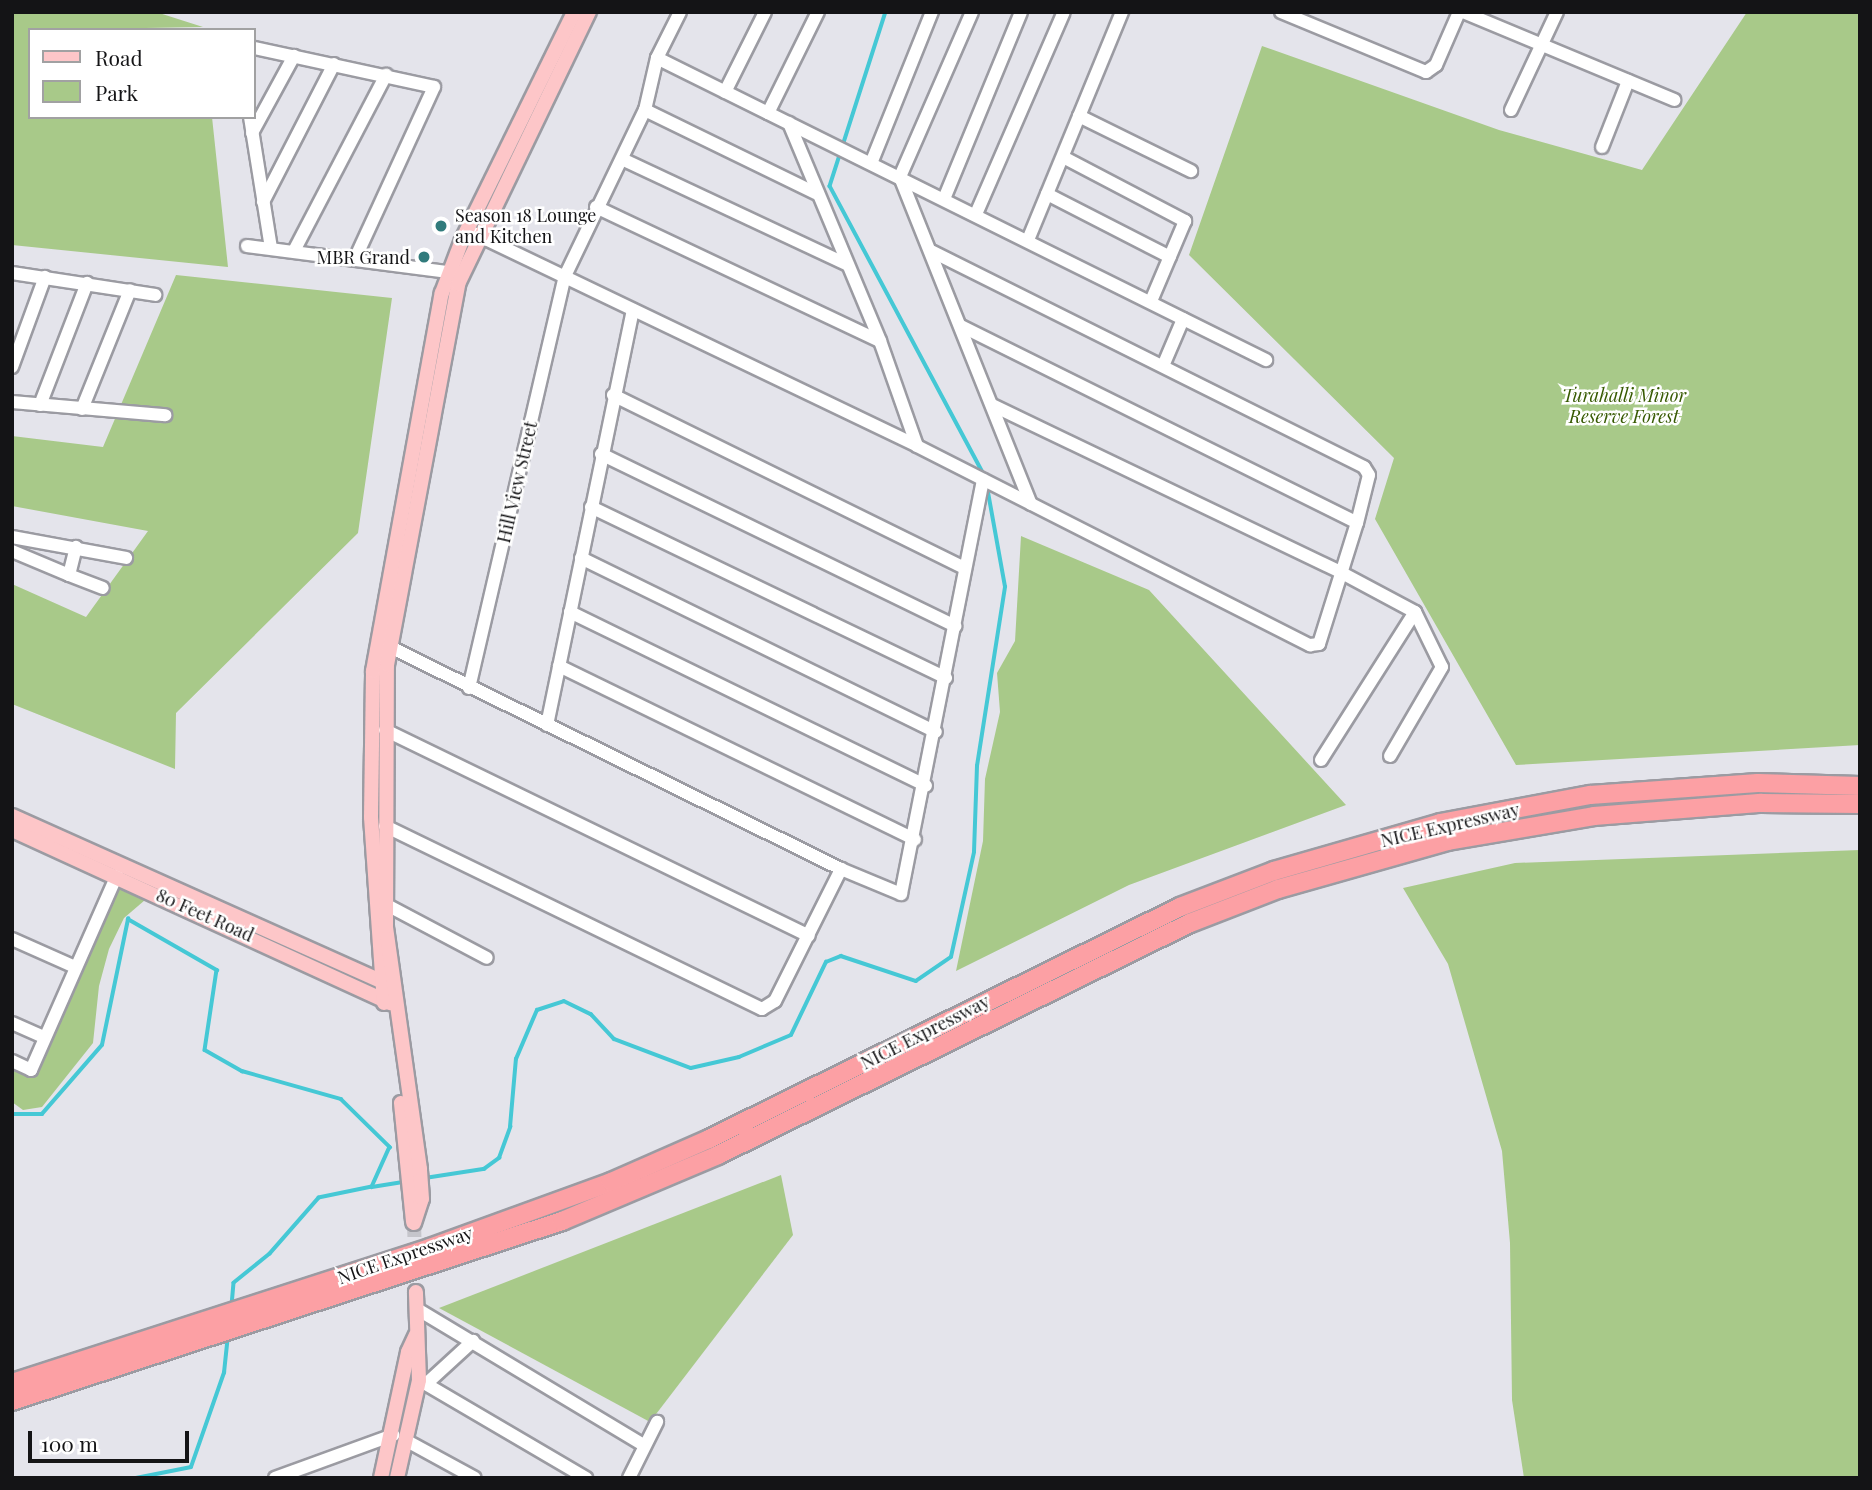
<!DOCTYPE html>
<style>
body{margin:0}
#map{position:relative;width:1872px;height:1490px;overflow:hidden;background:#e4e4eb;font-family:"Playfair Display",serif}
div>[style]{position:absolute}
.green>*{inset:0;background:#a8c989}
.stream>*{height:3.5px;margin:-1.75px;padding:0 1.75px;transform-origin:1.75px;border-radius:1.75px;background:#45c8d5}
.major-tunnel>*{height:14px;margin-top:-7px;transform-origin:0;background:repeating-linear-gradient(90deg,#c5c5cb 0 14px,transparent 0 21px)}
.roads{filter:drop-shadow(2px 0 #9b9ba2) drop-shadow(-2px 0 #9b9ba2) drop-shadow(0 2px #9b9ba2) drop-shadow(0 -2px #9b9ba2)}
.minor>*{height:12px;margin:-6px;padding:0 6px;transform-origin:6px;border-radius:6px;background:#fff}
.major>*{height:14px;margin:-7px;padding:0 7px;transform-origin:7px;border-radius:7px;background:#fdc6c8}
.highway>*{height:18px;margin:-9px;padding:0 9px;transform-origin:9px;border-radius:9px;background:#fca0a4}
.dots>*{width:19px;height:19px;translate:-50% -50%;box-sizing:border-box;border:4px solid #fff;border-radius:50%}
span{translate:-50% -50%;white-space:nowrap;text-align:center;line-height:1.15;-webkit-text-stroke:5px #fff;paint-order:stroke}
.poi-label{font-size:18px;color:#141416}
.left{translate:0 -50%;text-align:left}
.right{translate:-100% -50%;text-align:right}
.park-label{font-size:18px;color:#375a02;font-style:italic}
.street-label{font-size:18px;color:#141416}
.frame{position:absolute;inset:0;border:14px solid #141416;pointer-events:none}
.legend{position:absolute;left:28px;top:28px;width:228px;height:91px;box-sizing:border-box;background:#fff;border:2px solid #a1a1a2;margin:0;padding:9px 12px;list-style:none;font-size:21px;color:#141416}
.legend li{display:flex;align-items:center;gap:14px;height:35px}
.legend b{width:35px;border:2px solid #a1a1a2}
.scale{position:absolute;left:28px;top:1431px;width:161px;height:32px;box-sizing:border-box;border:4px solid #141416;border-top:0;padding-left:9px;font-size:21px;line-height:24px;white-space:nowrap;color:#141416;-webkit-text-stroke:5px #fff;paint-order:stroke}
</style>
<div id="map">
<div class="green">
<i style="clip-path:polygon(12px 12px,156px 12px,203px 27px,30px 30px,30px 117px,212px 117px,228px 267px,12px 245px)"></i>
<i style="clip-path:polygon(1747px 12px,1860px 12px,1860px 745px,1516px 765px,1375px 519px,1394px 458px,1189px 255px,1262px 46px,1499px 130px,1642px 170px)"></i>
<i style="clip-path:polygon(176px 275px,392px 298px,358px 533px,176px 713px,175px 769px,12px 704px,12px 584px,86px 617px,148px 531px,12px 506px,12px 436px,103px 447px)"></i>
<i style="clip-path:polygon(1021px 536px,1149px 590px,1346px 805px,1129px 885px,956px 971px,983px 841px,985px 779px,1000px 712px,997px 673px,1015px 641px)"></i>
<i style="clip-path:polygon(1860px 850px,1860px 1478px,1524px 1478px,1512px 1400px,1510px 1243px,1502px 1151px,1448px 964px,1403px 888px,1515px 863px)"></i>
<i style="clip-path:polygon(117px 886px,145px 900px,124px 918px,109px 949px,99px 986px,93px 1043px,42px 1107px,23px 1110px,12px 1102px,12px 1067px,35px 1077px)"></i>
<i style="clip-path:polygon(781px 1175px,793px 1235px,650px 1422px,439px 1308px)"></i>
</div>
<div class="stream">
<i style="left:886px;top:12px;width:183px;rotate:107.8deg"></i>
<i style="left:830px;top:186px;width:329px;rotate:61.9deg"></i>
<i style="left:12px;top:1114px;width:30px"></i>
<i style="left:42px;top:1114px;width:91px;rotate:-49deg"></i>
<i style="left:102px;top:1045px;width:129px;rotate:-78.3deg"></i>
<i style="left:128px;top:919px;width:103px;rotate:29.8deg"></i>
<i style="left:217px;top:970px;width:81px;rotate:98.5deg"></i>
<i style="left:205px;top:1050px;width:43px;rotate:29.6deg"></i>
<i style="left:242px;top:1071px;width:103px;rotate:15.8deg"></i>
<i style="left:341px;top:1099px;width:69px;rotate:44.4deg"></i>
<i style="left:390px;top:1147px;width:44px;rotate:114.2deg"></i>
<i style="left:372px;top:1187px;width:54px;rotate:168.3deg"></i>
<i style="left:319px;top:1198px;width:74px;rotate:131.2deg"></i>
<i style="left:270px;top:1254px;width:46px;rotate:141.1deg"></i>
<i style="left:234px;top:1283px;width:22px;rotate:95deg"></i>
<i style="left:425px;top:1178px;width:60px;rotate:-8.7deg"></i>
<i style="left:484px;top:1169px;width:19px;rotate:-36deg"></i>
<i style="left:499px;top:1158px;width:33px;rotate:-70deg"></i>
<i style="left:510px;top:1127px;width:68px;rotate:-85deg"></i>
<i style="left:516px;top:1059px;width:53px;rotate:-66.8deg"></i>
<i style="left:537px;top:1010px;width:28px;rotate:-18deg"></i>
<i style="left:564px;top:1001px;width:30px;rotate:26deg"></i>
<i style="left:591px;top:1014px;width:34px;rotate:47deg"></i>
<i style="left:614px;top:1039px;width:82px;rotate:20.6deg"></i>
<i style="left:691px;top:1068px;width:49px;rotate:-12.9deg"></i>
<i style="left:739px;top:1057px;width:56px;rotate:-22.9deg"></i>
<i style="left:791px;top:1035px;width:81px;rotate:-64.4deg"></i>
<i style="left:826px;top:962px;width:16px;rotate:-22deg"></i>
<i style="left:841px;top:956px;width:79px;rotate:18.4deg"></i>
<i style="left:916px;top:981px;width:42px;rotate:-34.4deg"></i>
<i style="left:951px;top:957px;width:107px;rotate:-77.6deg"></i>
<i style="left:974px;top:852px;width:86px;rotate:-88deg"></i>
<i style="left:977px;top:766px;width:181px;rotate:-81.1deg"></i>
<i style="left:1005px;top:587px;width:102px;rotate:-100.2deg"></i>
<i style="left:372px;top:1187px;width:31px;rotate:-9deg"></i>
<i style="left:136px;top:1478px;width:56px;rotate:-11.3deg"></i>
<i style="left:191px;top:1467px;width:100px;rotate:-70.7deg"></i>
<i style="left:224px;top:1373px;width:36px;rotate:-84deg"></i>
</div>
<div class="major-tunnel">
<i style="left:414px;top:1223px;width:69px;rotate:88.3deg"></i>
</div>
<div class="roads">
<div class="minor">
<i style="left:972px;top:12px;width:180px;rotate:113.6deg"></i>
<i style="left:900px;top:177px;width:352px;rotate:68.2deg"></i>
<i style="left:1281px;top:12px;width:157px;rotate:22.5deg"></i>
<i style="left:1426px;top:72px;width:12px;rotate:-35deg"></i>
<i style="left:1436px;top:65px;width:58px;rotate:-66.5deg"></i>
<i style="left:1463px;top:12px;width:229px;rotate:22.6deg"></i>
<i style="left:254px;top:48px;width:184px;rotate:12.2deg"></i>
<i style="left:434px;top:87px;width:189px;rotate:114.7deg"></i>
<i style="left:657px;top:58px;width:680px;rotate:26.38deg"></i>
<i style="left:725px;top:92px;width:89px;rotate:-63.4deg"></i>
<i style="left:645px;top:110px;width:191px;rotate:26deg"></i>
<i style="left:1511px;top:110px;width:108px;rotate:-64.9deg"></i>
<i style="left:768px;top:113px;width:113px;rotate:-63.7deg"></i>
<i style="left:1079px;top:116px;width:125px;rotate:26.2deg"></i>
<i style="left:250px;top:117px;width:133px;rotate:80.9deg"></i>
<i style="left:789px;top:123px;width:236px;rotate:67.3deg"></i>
<i style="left:880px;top:341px;width:111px;rotate:70.6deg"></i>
<i style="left:252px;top:133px;width:88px;rotate:-61.4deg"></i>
<i style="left:1602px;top:147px;width:71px;rotate:-68.5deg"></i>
<i style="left:1063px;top:157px;width:138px;rotate:27.7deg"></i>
<i style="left:1185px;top:221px;width:87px;rotate:113deg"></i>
<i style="left:622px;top:159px;width:247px;rotate:25.1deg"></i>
<i style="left:872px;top:161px;width:161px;rotate:-68.1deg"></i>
<i style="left:1047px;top:194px;width:138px;rotate:27.1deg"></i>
<i style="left:944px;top:199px;width:202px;rotate:-67.6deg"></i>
<i style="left:263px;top:202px;width:155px;rotate:-62.8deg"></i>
<i style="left:596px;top:207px;width:314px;rotate:25.3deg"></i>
<i style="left:976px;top:214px;width:220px;rotate:-66.5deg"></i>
<i style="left:467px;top:230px;width:499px;rotate:25.6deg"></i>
<i style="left:917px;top:446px;width:441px;rotate:26.9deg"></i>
<i style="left:1310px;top:645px;width:9px;rotate:-6deg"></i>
<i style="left:1319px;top:644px;width:127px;rotate:-72.6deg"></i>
<i style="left:1357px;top:523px;width:49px;rotate:-76deg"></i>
<i style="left:1369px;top:475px;width:9px;rotate:-122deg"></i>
<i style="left:1364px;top:467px;width:483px;rotate:-153.5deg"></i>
<i style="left:1028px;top:240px;width:247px;rotate:-67.6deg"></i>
<i style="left:247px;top:246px;width:203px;rotate:7.4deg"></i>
<i style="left:294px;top:251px;width:199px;rotate:-62.4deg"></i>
<i style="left:12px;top:273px;width:145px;rotate:8.7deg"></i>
<i style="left:961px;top:326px;width:442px;rotate:26.4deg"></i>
<i style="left:1163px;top:366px;width:51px;rotate:-66.9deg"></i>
<i style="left:12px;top:367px;width:96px;rotate:-69.9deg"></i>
<i style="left:613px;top:395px;width:392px;rotate:26.2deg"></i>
<i style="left:12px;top:402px;width:154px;rotate:4.9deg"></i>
<i style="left:40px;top:405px;width:131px;rotate:-68.9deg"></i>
<i style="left:992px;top:405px;width:388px;rotate:25.6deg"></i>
<i style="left:1342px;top:573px;width:83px;rotate:28.1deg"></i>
<i style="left:1415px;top:612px;width:61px;rotate:63.9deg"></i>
<i style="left:1442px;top:667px;width:103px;rotate:120.3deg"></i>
<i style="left:82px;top:409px;width:128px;rotate:-68deg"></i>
<i style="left:601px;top:454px;width:394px;rotate:25.9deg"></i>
<i style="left:591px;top:507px;width:394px;rotate:25.7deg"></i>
<i style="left:12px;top:537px;width:116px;rotate:10.4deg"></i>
<i style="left:12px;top:551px;width:62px;rotate:22.8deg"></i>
<i style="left:69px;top:575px;width:29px;rotate:-76deg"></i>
<i style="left:581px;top:558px;width:395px;rotate:26.1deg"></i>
<i style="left:69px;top:575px;width:36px;rotate:21deg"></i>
<i style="left:570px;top:612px;width:396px;rotate:26deg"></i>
<i style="left:384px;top:644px;width:509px;rotate:26.21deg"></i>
<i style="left:841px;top:869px;width:65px;rotate:22.6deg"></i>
<i style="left:901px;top:894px;width:422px;rotate:-78.8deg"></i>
<i style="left:559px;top:666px;width:396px;rotate:26deg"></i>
<i style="left:469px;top:688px;width:423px;rotate:-76.9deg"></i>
<i style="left:565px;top:276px;width:184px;rotate:-64.3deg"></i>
<i style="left:645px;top:110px;width:53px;rotate:-77deg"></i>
<i style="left:657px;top:58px;width:51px;rotate:-63.4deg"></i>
<i style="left:547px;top:725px;width:424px;rotate:-78.3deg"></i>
<i style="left:385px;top:730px;width:471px;rotate:25.9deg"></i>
<i style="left:1321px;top:760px;width:175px;rotate:-57.6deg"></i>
<i style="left:385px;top:826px;width:419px;rotate:25.9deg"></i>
<i style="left:762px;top:1009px;width:15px;rotate:-32deg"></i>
<i style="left:775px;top:1001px;width:148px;rotate:-63.4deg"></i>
<i style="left:385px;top:904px;width:115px;rotate:27.9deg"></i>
<i style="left:12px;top:939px;width:69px;rotate:24deg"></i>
<i style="left:12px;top:1023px;width:34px;rotate:24deg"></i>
<i style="left:12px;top:1061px;width:21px;rotate:25deg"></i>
<i style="left:31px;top:1070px;width:213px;rotate:-66.2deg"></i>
<i style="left:417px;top:1309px;width:264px;rotate:31deg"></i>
<i style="left:419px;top:1380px;width:194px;rotate:30.4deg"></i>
<i style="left:426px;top:1384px;width:64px;rotate:-42.5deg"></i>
<i style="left:407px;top:1441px;width:77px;rotate:28.6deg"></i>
<i style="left:275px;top:1478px;width:126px;rotate:-20deg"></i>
<i style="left:629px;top:1478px;width:63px;rotate:-63.4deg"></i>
</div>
<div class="major">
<i style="left:12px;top:816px;width:411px;rotate:24.1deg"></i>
<i style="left:12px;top:830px;width:416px;rotate:24.6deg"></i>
<i style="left:384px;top:1003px;width:186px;rotate:-94deg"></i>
<i style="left:371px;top:817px;width:146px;rotate:-89.2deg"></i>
<i style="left:373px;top:671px;width:384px;rotate:-79.7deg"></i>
<i style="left:442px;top:293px;width:57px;rotate:-69.3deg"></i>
<i style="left:462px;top:240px;width:254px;rotate:-63.8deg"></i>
<i style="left:401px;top:1103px;width:120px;rotate:84.2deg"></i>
<i style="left:414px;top:1223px;width:25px;rotate:-72deg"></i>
<i style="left:422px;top:1199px;width:30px;rotate:-94deg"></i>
<i style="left:420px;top:1169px;width:245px;rotate:-98deg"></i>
<i style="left:386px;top:926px;width:261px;rotate:-89.8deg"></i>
<i style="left:387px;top:665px;width:388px;rotate:-79.4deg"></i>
<i style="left:458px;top:284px;width:302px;rotate:-64.3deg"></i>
<i style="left:381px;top:1478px;width:129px;rotate:-77.9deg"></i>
<i style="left:408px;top:1352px;width:19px;rotate:-65deg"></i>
<i style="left:397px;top:1478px;width:100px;rotate:-77.3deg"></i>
<i style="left:419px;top:1380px;width:88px;rotate:-92deg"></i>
</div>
<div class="highway">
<i style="left:12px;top:1383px;width:439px;rotate:-17.9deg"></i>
<i style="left:430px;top:1248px;width:193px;rotate:-20deg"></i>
<i style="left:611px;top:1182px;width:107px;rotate:-23.7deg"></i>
<i style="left:709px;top:1139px;width:525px;rotate:-26.22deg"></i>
<i style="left:1180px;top:907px;width:101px;rotate:-21deg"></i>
<i style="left:1274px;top:871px;width:173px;rotate:-16.1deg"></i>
<i style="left:1440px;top:823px;width:153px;rotate:-10.6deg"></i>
<i style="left:1590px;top:795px;width:168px;rotate:-4.1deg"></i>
<i style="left:1758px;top:783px;width:102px;rotate:1.7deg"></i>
<i style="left:12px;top:1401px;width:579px;rotate:-18.12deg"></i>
<i style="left:562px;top:1221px;width:169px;rotate:-22.9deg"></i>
<i style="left:718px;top:1155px;width:526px;rotate:-26.18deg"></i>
<i style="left:1190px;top:923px;width:94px;rotate:-21.1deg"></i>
<i style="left:1278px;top:889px;width:177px;rotate:-15.8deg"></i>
<i style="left:1448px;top:841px;width:148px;rotate:-9.7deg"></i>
<i style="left:1594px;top:816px;width:168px;rotate:-4.5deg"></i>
<i style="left:1761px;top:803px;width:99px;rotate:0.6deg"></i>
</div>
</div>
<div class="dots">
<i style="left:441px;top:226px;background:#317b7c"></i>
<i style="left:424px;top:257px;background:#317b7c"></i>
</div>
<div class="poi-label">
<span class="left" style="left:455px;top:226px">Season 18 Lounge<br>and Kitchen</span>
<span class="right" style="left:410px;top:257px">MBR Grand</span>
</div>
<div class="park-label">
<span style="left:1624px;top:406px">Turahalli Minor<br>Reserve Forest</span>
</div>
<div class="street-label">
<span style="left:517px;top:482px;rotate:-77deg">Hill View Street</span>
<span style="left:1450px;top:825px;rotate:-13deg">NICE Expressway</span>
<span style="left:205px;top:915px;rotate:24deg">80 Feet Road</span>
<span style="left:925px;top:1032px;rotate:-27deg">NICE Expressway</span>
<span style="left:405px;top:1255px;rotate:-19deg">NICE Expressway</span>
</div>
<div class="frame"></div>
<ul class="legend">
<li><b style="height:9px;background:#fdc6c8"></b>Road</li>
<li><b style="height:19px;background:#a8c989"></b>Park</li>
</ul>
<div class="scale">100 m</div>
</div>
